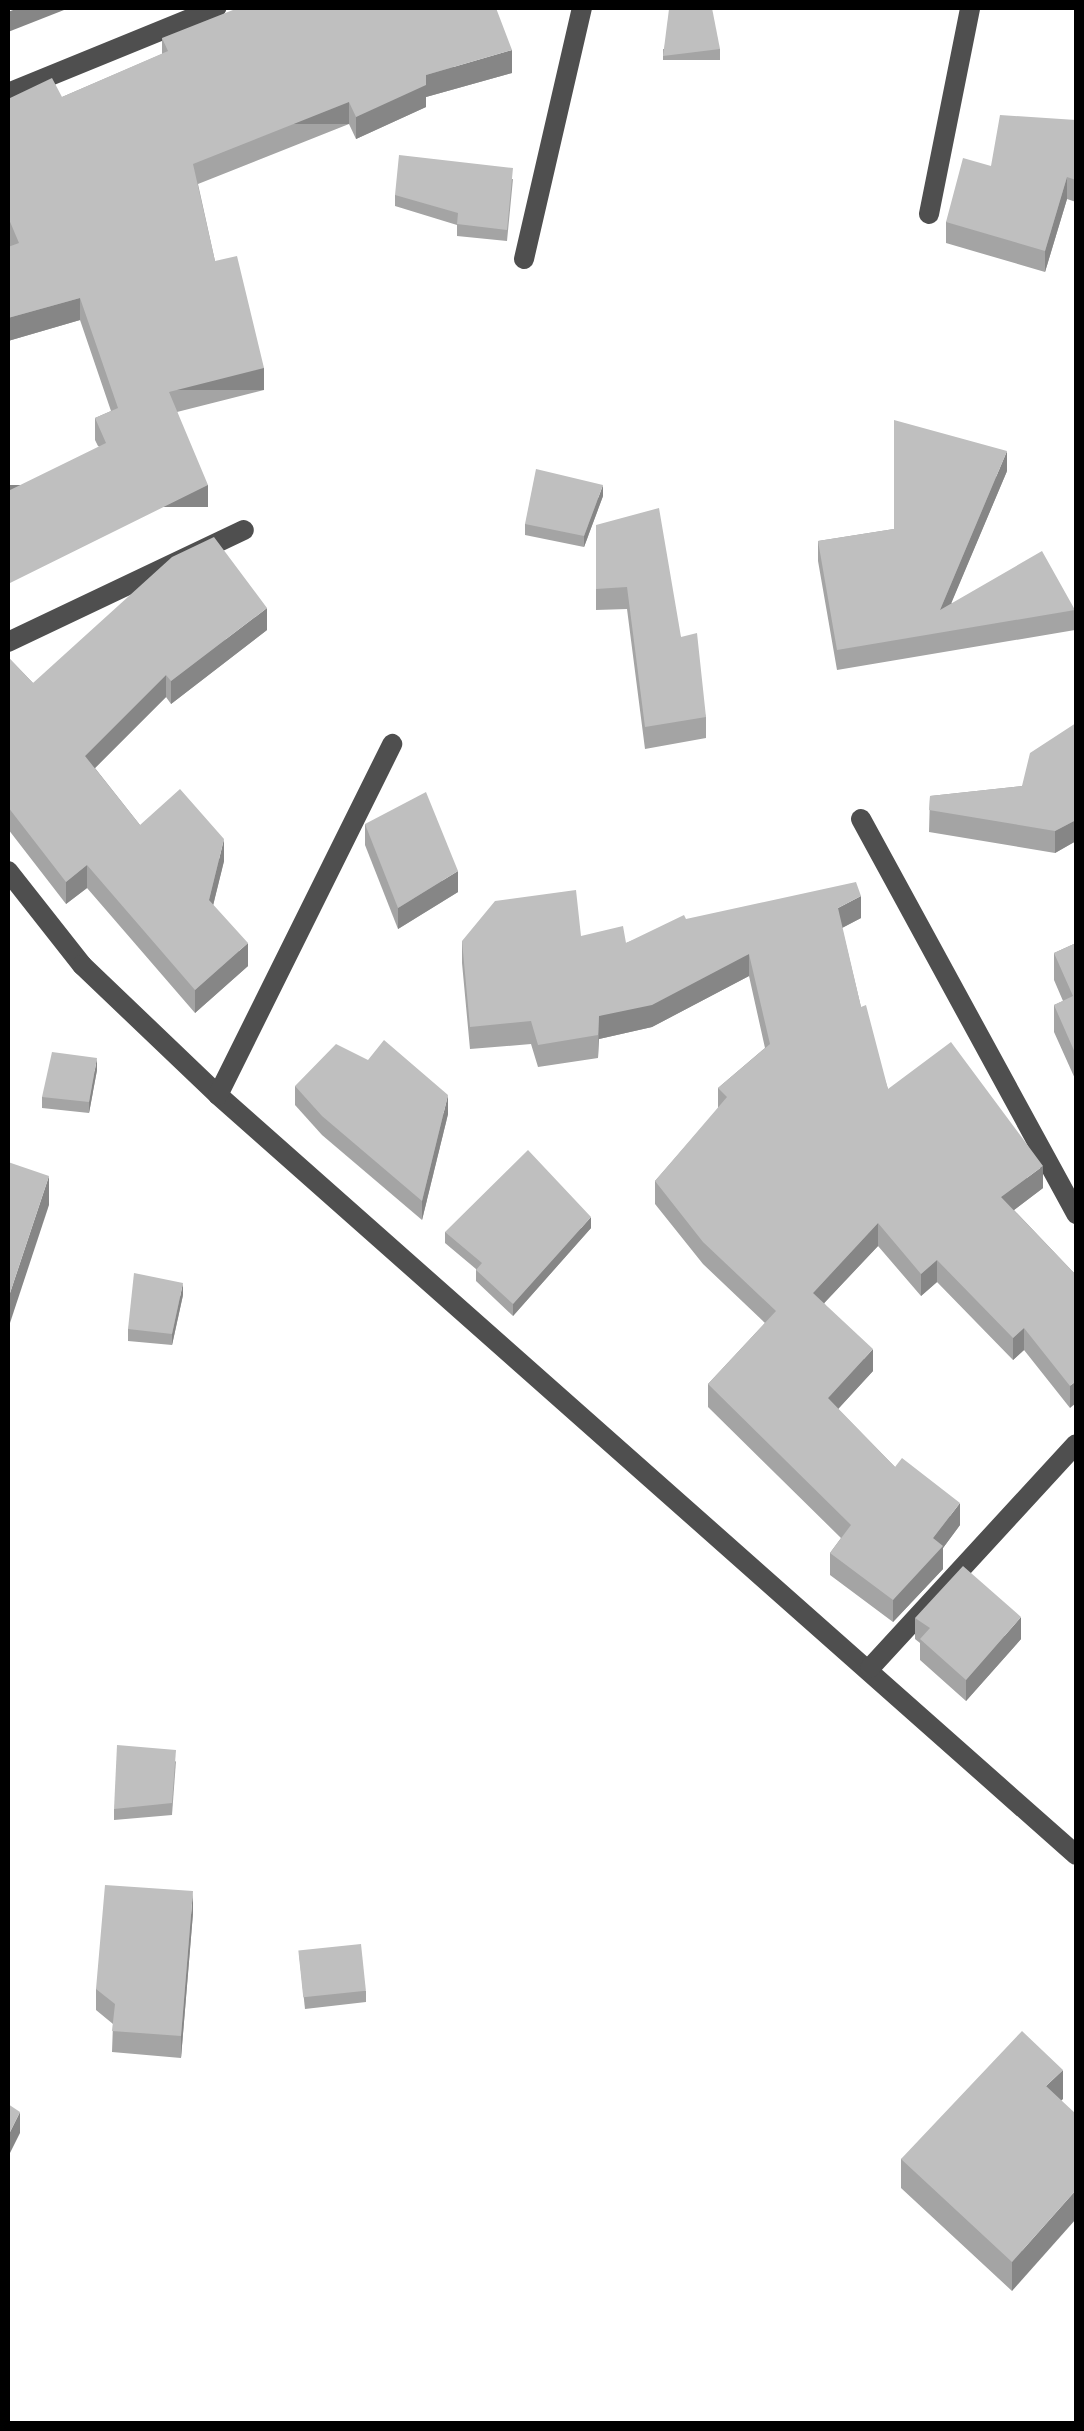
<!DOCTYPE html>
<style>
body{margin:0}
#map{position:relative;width:1084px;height:2431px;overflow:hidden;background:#fff;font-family:"Alegreya Sans",sans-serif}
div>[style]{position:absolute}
.minor>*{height:20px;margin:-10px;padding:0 10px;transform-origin:10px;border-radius:10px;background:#4f4f4f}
.tertiary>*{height:20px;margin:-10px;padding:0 10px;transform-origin:10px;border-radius:10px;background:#4f4f4f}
.wall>*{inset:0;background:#a4a4a4;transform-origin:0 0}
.shaded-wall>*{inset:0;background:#868686;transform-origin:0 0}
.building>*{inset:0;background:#bfbfbf;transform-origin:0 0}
span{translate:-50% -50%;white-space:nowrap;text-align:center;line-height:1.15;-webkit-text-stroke:8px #fff;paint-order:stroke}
.frame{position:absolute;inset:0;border:10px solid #000;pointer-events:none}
</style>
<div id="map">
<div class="minor">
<i style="left:929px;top:214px;width:210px;rotate:-78.7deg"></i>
<i style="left:524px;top:259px;width:258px;rotate:-77deg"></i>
<i style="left:8px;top:642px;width:261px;rotate:-25.4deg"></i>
<i style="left:861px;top:819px;width:450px;rotate:61.4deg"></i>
<i style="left:8px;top:871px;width:120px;rotate:51.8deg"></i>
<i style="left:82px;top:965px;width:188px;rotate:43.7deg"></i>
<i style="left:218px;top:1095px;width:1146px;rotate:41.53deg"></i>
<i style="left:218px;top:1095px;width:392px;rotate:-63.6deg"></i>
<i style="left:870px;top:1668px;width:304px;rotate:-47.4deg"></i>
</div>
<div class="tertiary">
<i style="left:8px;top:93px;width:225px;rotate:-22.2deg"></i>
</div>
<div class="wall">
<i style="clip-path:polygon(1044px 8px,1076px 8px,1076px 10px)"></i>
<i style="clip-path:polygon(162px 38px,512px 73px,426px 97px,426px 107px,356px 139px,349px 124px,198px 184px,215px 261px,264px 390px,177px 412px,208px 507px,98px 446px,95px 440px,95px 418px,111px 411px,80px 320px,8px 341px,8px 247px,10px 246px,8px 240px,8px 99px,62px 97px,162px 54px)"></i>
<i style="left:720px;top:49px;width:11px;height:57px;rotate:90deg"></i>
<i style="clip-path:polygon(1076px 120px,1076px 202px,1067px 199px,1045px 272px,946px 243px,946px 222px,991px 166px)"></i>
<i style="clip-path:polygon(513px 179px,507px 241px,457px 236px,457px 225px,395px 206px,395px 195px)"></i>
<i style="clip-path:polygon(1007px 471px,951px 603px,1075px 610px,1075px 630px,837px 670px,818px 561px,818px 541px,894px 529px)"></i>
<i style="clip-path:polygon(603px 496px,584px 547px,525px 535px,525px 524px)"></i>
<i style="clip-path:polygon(596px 525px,681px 637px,706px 717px,706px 738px,645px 749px,627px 609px,596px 610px)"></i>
<i style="clip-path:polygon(267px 630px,171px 704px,166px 697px,95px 768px,140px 825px,224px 861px,213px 905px,248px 966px,195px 1013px,87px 888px,66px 904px,8px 829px,8px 657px,33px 683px)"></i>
<i style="clip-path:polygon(1076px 723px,1076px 841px,1055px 853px,929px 832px,930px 796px,1022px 786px)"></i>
<i style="clip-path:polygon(365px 824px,458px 892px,398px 929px,365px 845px)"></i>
<i style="clip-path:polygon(861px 918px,842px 928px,861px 1007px,888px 1089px,1043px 1188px,1014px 1210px,1076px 1275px,1070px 1408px,1024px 1350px,1013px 1360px,937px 1282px,921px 1296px,878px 1246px,824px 1303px,873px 1371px,838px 1409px,895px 1467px,960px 1525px,943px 1548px,943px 1569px,893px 1622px,830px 1575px,830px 1553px,841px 1538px,708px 1407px,708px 1384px,765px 1323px,703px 1264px,655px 1204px,655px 1181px,718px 1109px,718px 1088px,765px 1048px,749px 976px,652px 1027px,599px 1039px,598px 1058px,538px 1067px,531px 1044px,470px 1049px,462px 963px,462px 941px,581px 936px,626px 943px,686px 919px)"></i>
<i style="clip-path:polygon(1076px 943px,1076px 1081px,1054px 1032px,1054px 1005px,1063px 1001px,1054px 980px,1054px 953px)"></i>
<i style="clip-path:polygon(97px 1070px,89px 1113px,42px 1108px,42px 1097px)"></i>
<i style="clip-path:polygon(295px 1086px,448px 1114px,422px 1220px,322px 1135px,295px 1105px)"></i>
<i style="clip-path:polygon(591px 1228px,513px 1316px,476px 1281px,476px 1269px,445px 1243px,445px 1232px)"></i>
<i style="clip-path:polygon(183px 1295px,172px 1345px,128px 1341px,128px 1329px)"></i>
<i style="clip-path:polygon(915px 1618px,1021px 1639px,966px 1701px,920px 1660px,920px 1643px,915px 1639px)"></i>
<i style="clip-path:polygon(176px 1761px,172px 1815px,114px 1820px,114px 1809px)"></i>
<i style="clip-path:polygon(193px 1913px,181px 2058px,112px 2052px,113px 2024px,96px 2010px,96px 1989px)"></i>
<i style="clip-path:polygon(299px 1953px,366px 1991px,366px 2002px,305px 2009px)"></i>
<i style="clip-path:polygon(1063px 2099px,1061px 2100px,1012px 2291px,901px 2188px,901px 2159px)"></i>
</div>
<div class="shaded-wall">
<i style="clip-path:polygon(18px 8px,64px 8px,64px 10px,8px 32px,8px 12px)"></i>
<i style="clip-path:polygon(512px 50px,512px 73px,426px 97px,426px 107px,356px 139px,356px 117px,426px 75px)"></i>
<i style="left:349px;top:102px;width:22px;height:168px;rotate:90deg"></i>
<i style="clip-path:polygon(1067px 177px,1067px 199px,1045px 272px,1045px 251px)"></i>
<i style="clip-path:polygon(80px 298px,80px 320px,8px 341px,8px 318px)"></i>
<i style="left:264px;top:368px;width:22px;height:98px;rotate:90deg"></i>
<i style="clip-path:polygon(1007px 451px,1007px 471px,940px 630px,940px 610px)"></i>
<i style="left:208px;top:485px;width:22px;height:223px;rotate:90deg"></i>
<i style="clip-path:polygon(603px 485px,603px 496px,584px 547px,584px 536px)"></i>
<i style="clip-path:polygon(267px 608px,267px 630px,171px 704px,171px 681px)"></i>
<i style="clip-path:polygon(166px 675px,166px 697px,85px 778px,85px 756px)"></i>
<i style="clip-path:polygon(1076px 820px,1076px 841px,1055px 853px,1055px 831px)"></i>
<i style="clip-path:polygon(224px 839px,224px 861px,209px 922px,209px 900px)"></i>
<i style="clip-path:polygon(87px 865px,87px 888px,66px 904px,66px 882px)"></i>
<i style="clip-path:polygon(458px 871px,458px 892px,398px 929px,398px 908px)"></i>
<i style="clip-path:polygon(861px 896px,861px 918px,838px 930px,838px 908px)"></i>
<i style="clip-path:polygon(248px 943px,248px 966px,195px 1013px,195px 990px)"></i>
<i style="clip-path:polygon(749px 954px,749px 976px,652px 1027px,599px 1039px,598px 1058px,599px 1016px)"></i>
<i style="clip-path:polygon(97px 1058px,97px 1070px,89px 1113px,89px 1102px)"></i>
<i style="clip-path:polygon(448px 1095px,448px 1114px,422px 1220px,422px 1201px)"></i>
<i style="clip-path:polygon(1043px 1166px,1043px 1188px,1001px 1220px,1001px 1197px)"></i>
<i style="clip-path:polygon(49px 1176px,49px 1205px,8px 1329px,8px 1299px)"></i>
<i style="clip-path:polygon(591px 1217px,591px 1228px,513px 1316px,513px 1304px)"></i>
<i style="clip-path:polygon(878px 1223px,878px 1246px,813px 1315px,813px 1293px)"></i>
<i style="clip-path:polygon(937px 1260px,937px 1282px,921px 1296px,921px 1274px)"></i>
<i style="clip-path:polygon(183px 1283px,183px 1295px,172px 1345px,172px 1334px)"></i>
<i style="clip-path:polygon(1024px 1328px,1024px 1350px,1013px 1360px,1013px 1338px)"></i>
<i style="clip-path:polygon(873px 1349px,873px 1371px,828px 1420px,828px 1398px)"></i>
<i style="clip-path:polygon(1076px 1381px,1076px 1403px,1070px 1408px,1070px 1386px)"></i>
<i style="clip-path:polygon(960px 1503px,960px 1525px,943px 1548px,943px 1569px,893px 1622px,893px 1600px,933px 1538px)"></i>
<i style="clip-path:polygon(1021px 1617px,1021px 1639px,966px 1701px,966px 1680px)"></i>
<i style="clip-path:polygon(193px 1891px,193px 1913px,181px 2058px,181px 2036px)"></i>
<i style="clip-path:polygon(1063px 2070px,1063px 2099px,1046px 2115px,1046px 2086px)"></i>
<i style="clip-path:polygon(20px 2112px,20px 2133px,8px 2157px,8px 2136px)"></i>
<i style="clip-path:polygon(1076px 2190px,1076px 2219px,1012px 2291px,1012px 2262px)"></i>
</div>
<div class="building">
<i style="clip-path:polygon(238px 8px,496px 8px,512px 50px,426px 75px,426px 85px,356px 117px,349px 102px,193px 164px,215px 261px,237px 256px,264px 368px,169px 392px,208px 485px,8px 584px,8px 491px,106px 443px,95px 418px,118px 408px,80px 298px,8px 318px,8px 247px,19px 243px,8px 217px,8px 99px,52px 78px,62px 97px,168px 51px,162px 38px)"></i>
<i style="clip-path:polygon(712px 8px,720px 49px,663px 56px,669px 9px)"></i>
<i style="clip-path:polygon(1000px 115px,1076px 120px,1076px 180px,1067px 177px,1045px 251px,946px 222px,963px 158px,991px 166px)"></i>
<i style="clip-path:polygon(399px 155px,513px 168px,507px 230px,457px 224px,458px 213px,395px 195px)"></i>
<i style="clip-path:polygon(894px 420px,1007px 451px,940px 610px,1042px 551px,1075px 610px,837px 650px,818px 541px,894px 529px)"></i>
<i style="clip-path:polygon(536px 469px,603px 485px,584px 536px,525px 524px)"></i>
<i style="clip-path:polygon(659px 508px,681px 637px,697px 633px,706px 717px,645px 727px,627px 587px,596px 589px,596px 525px)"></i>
<i style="clip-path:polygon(214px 537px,267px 608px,171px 681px,166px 675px,85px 756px,140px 825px,180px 789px,224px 839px,209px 900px,248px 943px,195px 990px,87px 865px,66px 882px,8px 807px,8px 657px,33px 683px,172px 557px)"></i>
<i style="clip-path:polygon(1076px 723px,1076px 820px,1055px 831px,929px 810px,930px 796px,1022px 786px,1030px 753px)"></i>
<i style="clip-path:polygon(426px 792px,458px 871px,398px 908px,365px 824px)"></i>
<i style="clip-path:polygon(856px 882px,861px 896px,838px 908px,861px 1007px,866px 1005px,888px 1089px,951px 1042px,1043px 1166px,1001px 1197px,1076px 1275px,1076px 1381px,1070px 1386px,1024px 1328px,1013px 1338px,937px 1260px,921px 1274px,878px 1223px,813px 1293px,873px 1349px,828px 1398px,895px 1467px,902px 1458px,960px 1503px,933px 1538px,943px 1546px,893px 1600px,830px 1553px,851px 1525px,708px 1384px,776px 1311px,703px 1242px,655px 1181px,727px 1097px,718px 1088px,770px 1044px,749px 954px,652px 1005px,599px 1016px,598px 1035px,538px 1045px,531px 1021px,470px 1027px,462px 941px,495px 901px,576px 890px,581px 936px,623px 926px,626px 943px,684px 915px,686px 919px)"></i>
<i style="clip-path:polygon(1076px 943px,1076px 1055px,1054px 1005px,1073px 996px,1054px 953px)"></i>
<i style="clip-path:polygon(384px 1040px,448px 1095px,422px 1201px,322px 1116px,295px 1086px,336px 1044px,368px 1060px)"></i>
<i style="clip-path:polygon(52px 1052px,97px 1058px,89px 1102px,42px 1097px)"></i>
<i style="clip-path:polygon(528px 1150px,591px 1217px,513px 1304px,476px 1270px,482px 1263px,445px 1232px)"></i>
<i style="clip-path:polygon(8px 1162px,49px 1176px,8px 1299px)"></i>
<i style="clip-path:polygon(134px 1273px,183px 1283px,172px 1334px,128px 1329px)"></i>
<i style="clip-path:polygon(963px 1566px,1021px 1617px,966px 1680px,920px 1639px,930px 1628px,915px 1618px)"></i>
<i style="clip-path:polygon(117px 1745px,176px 1750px,172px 1803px,114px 1809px)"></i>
<i style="clip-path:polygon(105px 1885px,193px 1891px,181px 2036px,112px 2031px,115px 2004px,96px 1989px)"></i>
<i style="left:361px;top:1944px;width:47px;height:63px;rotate:84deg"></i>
<i style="clip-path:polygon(1022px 2031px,1063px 2070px,1046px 2086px,1076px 2114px,1076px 2190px,1012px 2262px,901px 2159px)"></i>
<i style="clip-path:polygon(8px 2104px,20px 2112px,8px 2136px)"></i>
</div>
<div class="frame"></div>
</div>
